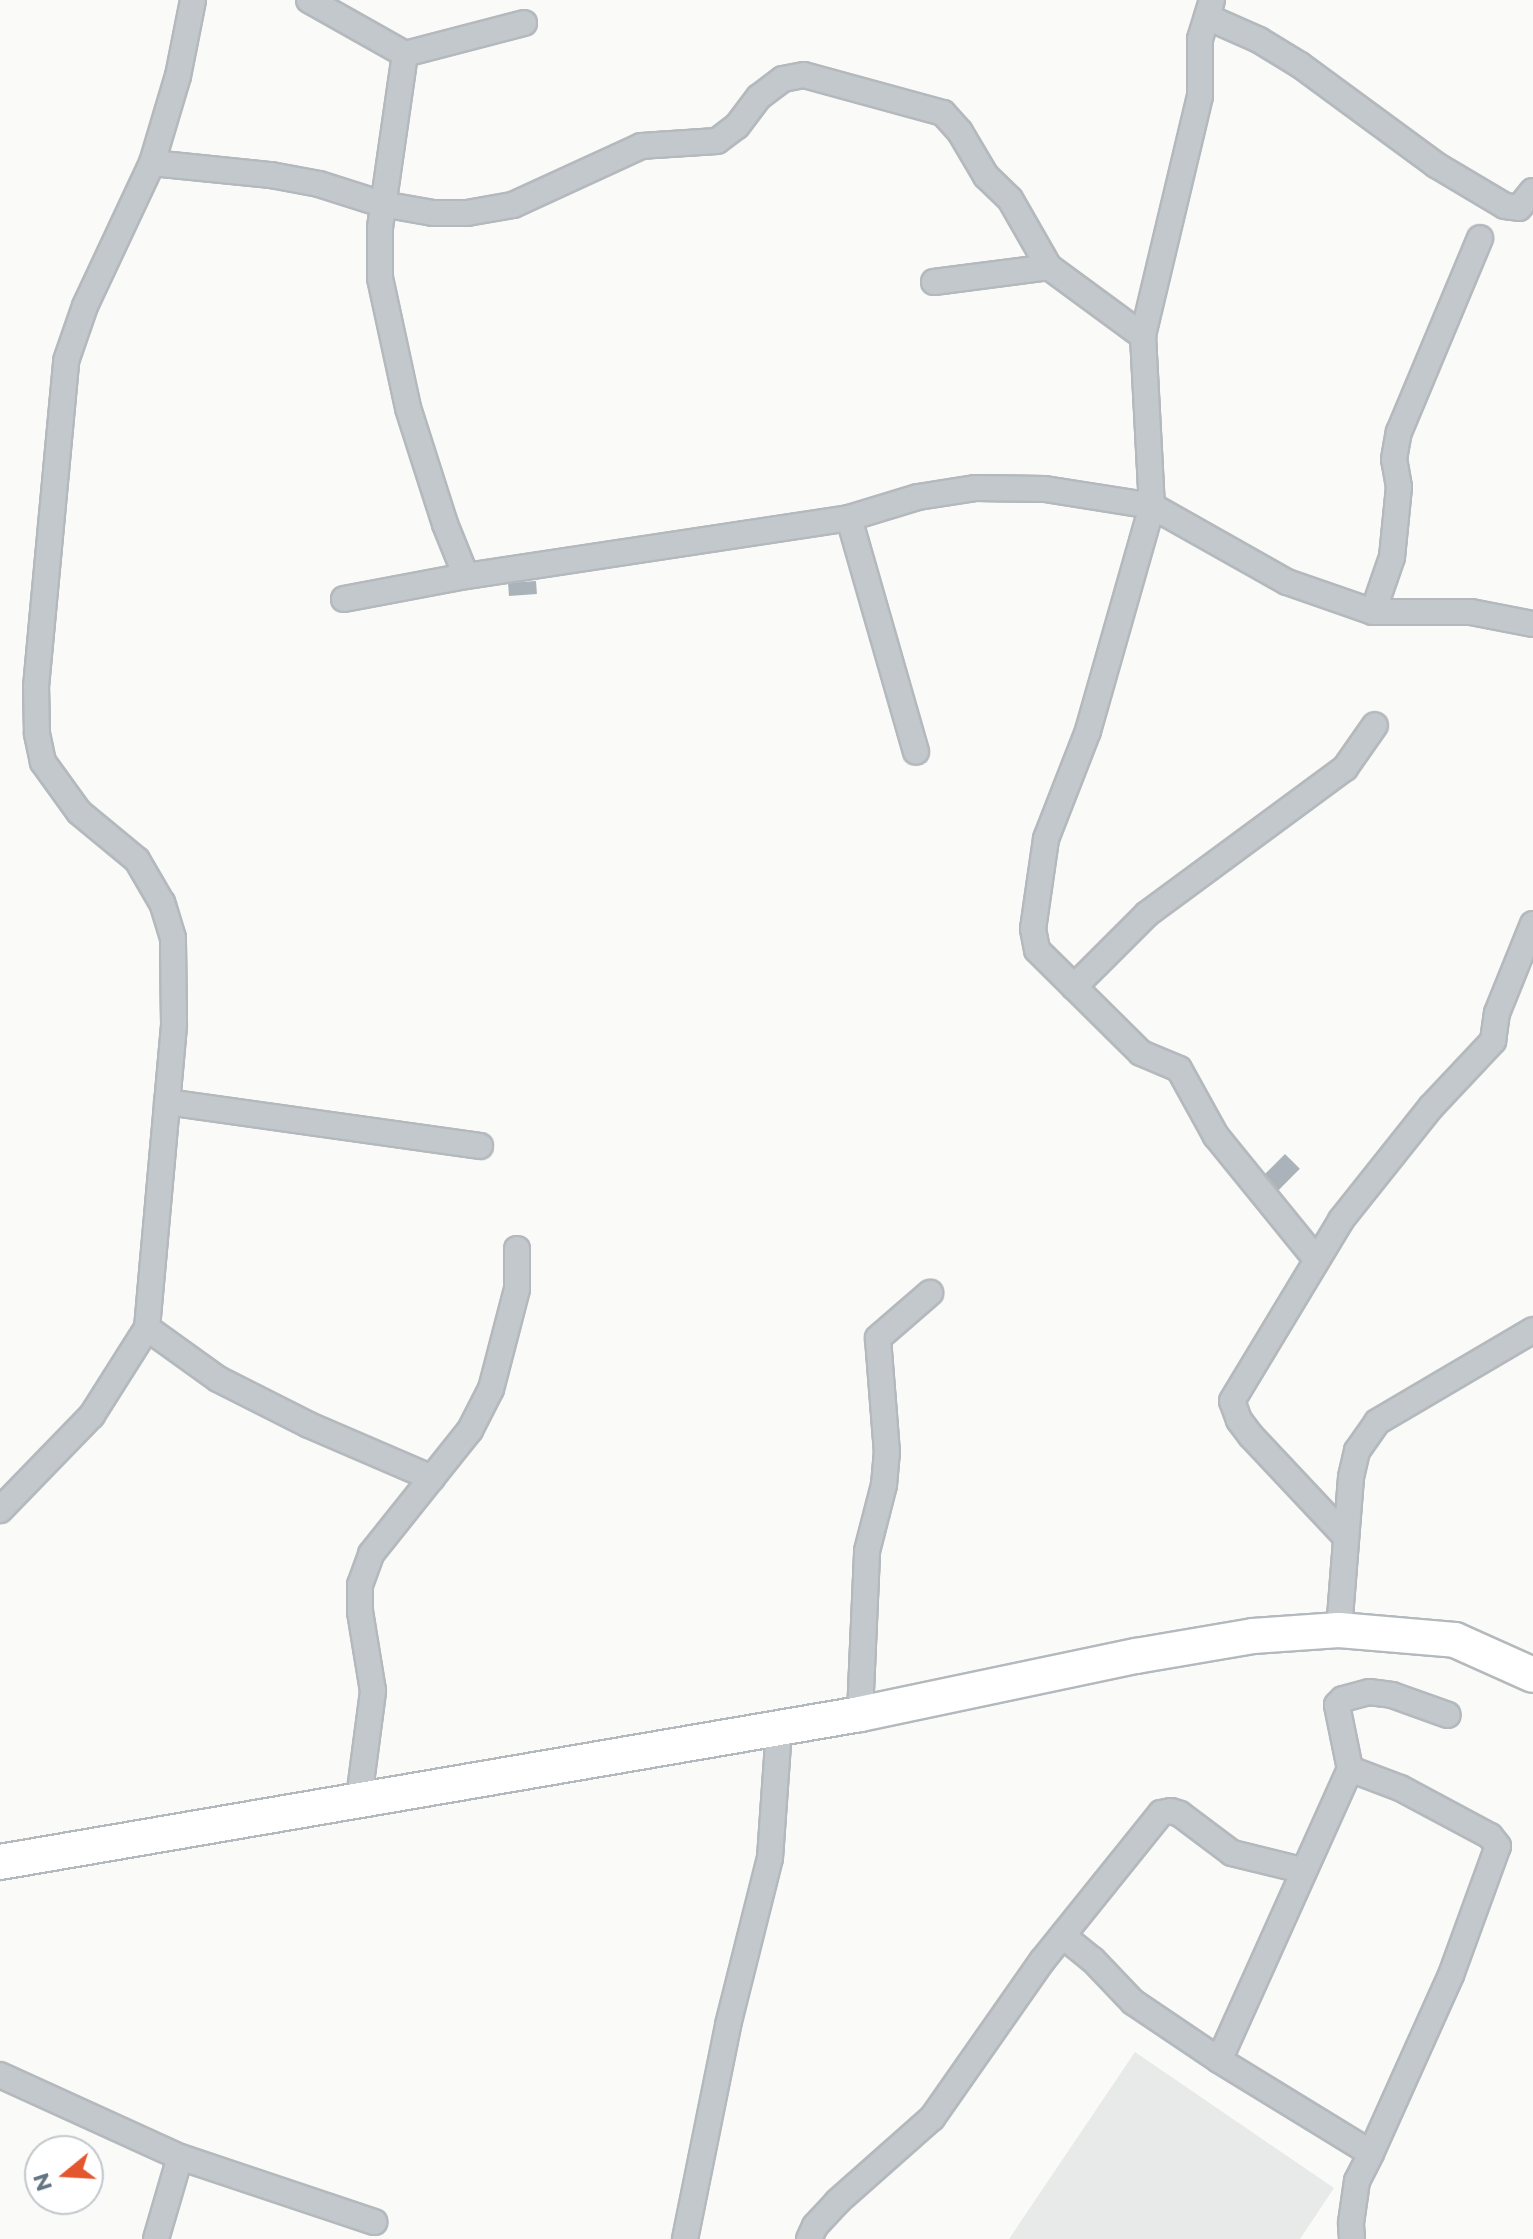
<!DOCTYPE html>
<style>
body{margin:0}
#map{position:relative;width:1533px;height:2239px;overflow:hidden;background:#fafaf8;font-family:Montserrat,sans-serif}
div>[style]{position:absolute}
.built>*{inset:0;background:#e8e9e9}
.building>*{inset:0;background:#aab3b9;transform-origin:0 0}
.roads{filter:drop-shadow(2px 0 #b4b9bd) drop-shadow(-2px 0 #b4b9bd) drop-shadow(0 2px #b4b9bd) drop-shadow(0 -2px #b4b9bd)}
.minor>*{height:24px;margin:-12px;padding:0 12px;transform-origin:12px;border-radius:12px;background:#c3c8cc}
.highway>*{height:34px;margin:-17px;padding:0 17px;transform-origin:17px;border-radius:17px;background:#fff}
span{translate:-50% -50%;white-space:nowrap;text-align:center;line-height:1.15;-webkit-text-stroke:8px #fff;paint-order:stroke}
.north{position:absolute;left:24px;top:2135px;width:80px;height:80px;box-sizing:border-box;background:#fff;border:2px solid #c1c8cd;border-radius:50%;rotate:252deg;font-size:22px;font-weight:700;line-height:32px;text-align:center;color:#657683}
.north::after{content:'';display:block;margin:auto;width:28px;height:36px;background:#e4572e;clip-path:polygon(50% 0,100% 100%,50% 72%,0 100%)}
</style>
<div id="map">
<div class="built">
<i style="clip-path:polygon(1135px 2052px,1334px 2188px,1300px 2239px,1009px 2239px)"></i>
</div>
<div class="building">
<i style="left:536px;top:581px;width:13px;height:28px;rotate:86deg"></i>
<i style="left:1285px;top:1154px;width:21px;height:33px;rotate:45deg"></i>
</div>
<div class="roads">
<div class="minor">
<i style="left:309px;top:0;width:110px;rotate:29.4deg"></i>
<i style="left:405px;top:54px;width:123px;rotate:-14.6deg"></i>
<i style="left:1212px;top:0;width:41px;rotate:107.1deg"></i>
<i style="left:1200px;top:39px;width:57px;rotate:90deg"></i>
<i style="left:1200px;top:96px;width:247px;rotate:103.4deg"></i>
<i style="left:1143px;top:336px;width:170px;rotate:87deg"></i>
<i style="left:1152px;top:506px;width:234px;rotate:105.9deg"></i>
<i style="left:1088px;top:731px;width:116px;rotate:111.3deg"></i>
<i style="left:1046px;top:839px;width:91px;rotate:98.2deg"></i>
<i style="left:1033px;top:929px;width:21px;rotate:79deg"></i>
<i style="left:1037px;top:950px;width:146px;rotate:44.7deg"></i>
<i style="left:1141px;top:1053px;width:41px;rotate:22.8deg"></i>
<i style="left:1179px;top:1069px;width:77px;rotate:61.1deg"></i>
<i style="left:1216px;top:1136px;width:159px;rotate:50.9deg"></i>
<i style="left:1207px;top:17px;width:57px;rotate:23.9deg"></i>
<i style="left:1259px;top:40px;width:48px;rotate:31.4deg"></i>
<i style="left:1300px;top:65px;width:169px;rotate:36.3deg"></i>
<i style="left:1436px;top:165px;width:80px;rotate:30.7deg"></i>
<i style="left:1505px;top:206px;width:14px;rotate:8deg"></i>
<i style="left:1519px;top:208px;width:22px;rotate:-51deg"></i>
<i style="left:405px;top:54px;width:175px;rotate:98.2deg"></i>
<i style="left:380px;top:227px;width:51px;rotate:90deg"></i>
<i style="left:380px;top:278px;width:133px;rotate:77.8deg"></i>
<i style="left:408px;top:408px;width:122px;rotate:72.3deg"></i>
<i style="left:445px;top:524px;width:56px;rotate:68deg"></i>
<i style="left:152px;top:163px;width:120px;rotate:5.8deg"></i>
<i style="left:271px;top:175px;width:49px;rotate:10.6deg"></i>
<i style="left:319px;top:184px;width:66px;rotate:17.6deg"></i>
<i style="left:382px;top:204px;width:52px;rotate:10deg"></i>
<i style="left:433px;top:213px;width:34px"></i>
<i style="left:467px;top:213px;width:47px;rotate:-9.9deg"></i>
<i style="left:513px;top:205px;width:141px;rotate:-24.7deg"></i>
<i style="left:641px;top:146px;width:76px;rotate:-3.8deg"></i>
<i style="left:717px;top:141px;width:25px;rotate:-37deg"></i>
<i style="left:737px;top:126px;width:36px;rotate:-53deg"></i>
<i style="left:759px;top:97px;width:30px;rotate:-37deg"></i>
<i style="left:783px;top:79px;width:21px;rotate:-11deg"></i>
<i style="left:804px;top:75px;width:144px;rotate:15.3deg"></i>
<i style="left:943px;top:113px;width:25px;rotate:48deg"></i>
<i style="left:960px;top:132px;width:51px;rotate:59.4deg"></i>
<i style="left:986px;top:176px;width:33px;rotate:44deg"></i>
<i style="left:1010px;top:199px;width:78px;rotate:60.2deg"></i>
<i style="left:1049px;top:267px;width:117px;rotate:36.3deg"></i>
<i style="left:934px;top:282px;width:116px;rotate:-7.4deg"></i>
<i style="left:849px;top:518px;width:243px;rotate:74deg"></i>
<i style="left:344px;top:599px;width:124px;rotate:-10.7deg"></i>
<i style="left:466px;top:576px;width:387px;rotate:-8.6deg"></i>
<i style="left:849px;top:518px;width:72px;rotate:-16.9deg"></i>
<i style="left:918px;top:497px;width:59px;rotate:-8.8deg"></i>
<i style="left:976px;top:488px;width:69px;rotate:0.8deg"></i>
<i style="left:1045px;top:489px;width:108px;rotate:9deg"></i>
<i style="left:1152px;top:506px;width:155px;rotate:29.4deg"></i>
<i style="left:1287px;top:582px;width:91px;rotate:19.2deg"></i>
<i style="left:1373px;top:612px;width:98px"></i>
<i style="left:1471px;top:612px;width:63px;rotate:11deg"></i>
<i style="left:1373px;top:612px;width:58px;rotate:-70.9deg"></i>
<i style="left:1392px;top:557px;width:70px;rotate:-84.3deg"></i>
<i style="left:1399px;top:487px;width:28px;rotate:-100deg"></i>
<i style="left:1394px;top:459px;width:27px;rotate:-80deg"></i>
<i style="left:1399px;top:432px;width:210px;rotate:-67.3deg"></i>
<i style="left:1074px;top:987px;width:103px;rotate:-45deg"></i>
<i style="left:1147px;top:914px;width:246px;rotate:-36.4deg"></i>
<i style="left:1345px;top:768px;width:52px;rotate:-55.1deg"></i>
<i style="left:167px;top:1102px;width:316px;rotate:8deg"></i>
<i style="left:147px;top:1328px;width:87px;rotate:35.7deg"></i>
<i style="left:218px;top:1379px;width:102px;rotate:26.8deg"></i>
<i style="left:309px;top:1425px;width:134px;rotate:23.3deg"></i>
<i style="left:0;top:1510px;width:132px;rotate:-45.9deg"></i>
<i style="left:92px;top:1415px;width:103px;rotate:-57.7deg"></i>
<i style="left:147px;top:1328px;width:305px;rotate:-84.9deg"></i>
<i style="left:174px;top:1024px;width:86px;rotate:-90.7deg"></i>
<i style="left:173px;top:938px;width:37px;rotate:-107deg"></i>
<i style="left:162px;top:903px;width:50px;rotate:-120.2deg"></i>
<i style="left:137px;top:860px;width:75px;rotate:-140.4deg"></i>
<i style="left:79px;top:812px;width:62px;rotate:-125.8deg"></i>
<i style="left:43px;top:762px;width:30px;rotate:-102deg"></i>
<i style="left:37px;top:733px;width:46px;rotate:-91.2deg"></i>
<i style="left:36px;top:687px;width:327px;rotate:-84.7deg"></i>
<i style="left:66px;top:361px;width:58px;rotate:-70.9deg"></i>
<i style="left:85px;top:306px;width:158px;rotate:-64.9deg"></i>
<i style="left:152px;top:163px;width:91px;rotate:-73.4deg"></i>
<i style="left:178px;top:76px;width:77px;rotate:-78.8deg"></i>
<i style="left:1346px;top:1537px;width:139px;rotate:-133.2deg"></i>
<i style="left:1251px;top:1436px;width:20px;rotate:-127deg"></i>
<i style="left:1239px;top:1420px;width:20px;rotate:-110deg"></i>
<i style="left:1232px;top:1401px;width:211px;rotate:-58.9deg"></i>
<i style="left:1341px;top:1220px;width:144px;rotate:-51.5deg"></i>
<i style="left:1431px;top:1107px;width:91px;rotate:-46.8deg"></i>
<i style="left:1493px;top:1041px;width:28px;rotate:-82deg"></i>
<i style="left:1497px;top:1013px;width:96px;rotate:-68deg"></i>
<i style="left:1339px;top:1630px;width:153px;rotate:-85.5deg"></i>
<i style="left:1351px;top:1477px;width:27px;rotate:-77deg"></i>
<i style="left:1357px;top:1451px;width:35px;rotate:-55deg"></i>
<i style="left:1377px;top:1422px;width:181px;rotate:-30.5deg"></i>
<i style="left:860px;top:1714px;width:163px;rotate:-87.5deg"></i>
<i style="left:867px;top:1551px;width:68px;rotate:-75.6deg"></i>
<i style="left:884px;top:1485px;width:32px;rotate:-85deg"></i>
<i style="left:887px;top:1453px;width:115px;rotate:-94.5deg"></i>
<i style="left:878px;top:1338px;width:69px;rotate:-40.9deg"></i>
<i style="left:1350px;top:1769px;width:65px;rotate:-101.5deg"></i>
<i style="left:1337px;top:1705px;width:8px;rotate:-45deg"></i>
<i style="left:1343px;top:1699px;width:27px;rotate:-15deg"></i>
<i style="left:1369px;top:1692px;width:23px;rotate:7deg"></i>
<i style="left:1392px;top:1695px;width:59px;rotate:19.7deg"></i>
<i style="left:359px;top:1798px;width:108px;rotate:-82.5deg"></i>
<i style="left:373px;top:1691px;width:80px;rotate:-99.3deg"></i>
<i style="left:360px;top:1612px;width:27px;rotate:-90deg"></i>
<i style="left:360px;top:1585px;width:33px;rotate:-70deg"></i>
<i style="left:371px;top:1554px;width:159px;rotate:-51.4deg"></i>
<i style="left:470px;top:1430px;width:46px;rotate:-62.9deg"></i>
<i style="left:491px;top:1389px;width:103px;rotate:-75.4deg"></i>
<i style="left:517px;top:1289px;width:40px;rotate:-90deg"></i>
<i style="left:1063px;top:1936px;width:38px;rotate:39deg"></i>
<i style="left:1093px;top:1960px;width:58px;rotate:46.4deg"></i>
<i style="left:1133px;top:2002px;width:104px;rotate:34deg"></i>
<i style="left:0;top:2075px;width:198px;rotate:24.5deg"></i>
<i style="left:180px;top:2157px;width:205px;rotate:18.5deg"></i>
<i style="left:156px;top:2239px;width:85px;rotate:-73.7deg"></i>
<i style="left:685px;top:2239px;width:218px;rotate:-78.6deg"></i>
<i style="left:728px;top:2025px;width:172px;rotate:-75.9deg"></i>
<i style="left:770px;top:1858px;width:130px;rotate:-86deg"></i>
<i style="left:809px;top:2239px;width:14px;rotate:-65deg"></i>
<i style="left:815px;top:2226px;width:33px;rotate:-47deg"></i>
<i style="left:837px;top:2202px;width:127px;rotate:-41.5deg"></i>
<i style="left:932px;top:2118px;width:192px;rotate:-55deg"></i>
<i style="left:1042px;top:1961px;width:190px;rotate:-51.2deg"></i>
<i style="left:1161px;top:1813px;width:10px;rotate:-11deg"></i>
<i style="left:1171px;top:1811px;width:9px;rotate:18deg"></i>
<i style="left:1180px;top:1814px;width:65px;rotate:36.9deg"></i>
<i style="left:1232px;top:1853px;width:72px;rotate:13.7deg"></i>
<i style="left:1352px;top:2239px;width:16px;rotate:-94deg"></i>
<i style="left:1351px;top:2223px;width:42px;rotate:-81.9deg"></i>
<i style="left:1357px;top:2181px;width:31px;rotate:-63deg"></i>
<i style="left:1371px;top:2153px;width:195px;rotate:-65.8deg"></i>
<i style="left:1451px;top:1975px;width:137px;rotate:-70deg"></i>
<i style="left:1498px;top:1846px;width:13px;rotate:-129deg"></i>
<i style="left:1490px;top:1836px;width:102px;rotate:-151.9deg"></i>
<i style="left:1400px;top:1788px;width:53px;rotate:-159.2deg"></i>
<i style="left:1350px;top:1769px;width:319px;rotate:114.2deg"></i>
<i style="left:1219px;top:2060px;width:178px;rotate:31.5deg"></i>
</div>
<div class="highway">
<i style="left:0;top:1862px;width:873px;rotate:-9.76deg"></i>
<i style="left:860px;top:1714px;width:282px;rotate:-11.9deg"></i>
<i style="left:1136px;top:1656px;width:119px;rotate:-9.7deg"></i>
<i style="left:1253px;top:1636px;width:86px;rotate:-4deg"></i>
<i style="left:1339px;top:1630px;width:116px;rotate:4.9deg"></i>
<i style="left:1455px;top:1640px;width:85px;rotate:24.2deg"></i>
</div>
</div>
<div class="north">N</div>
</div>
